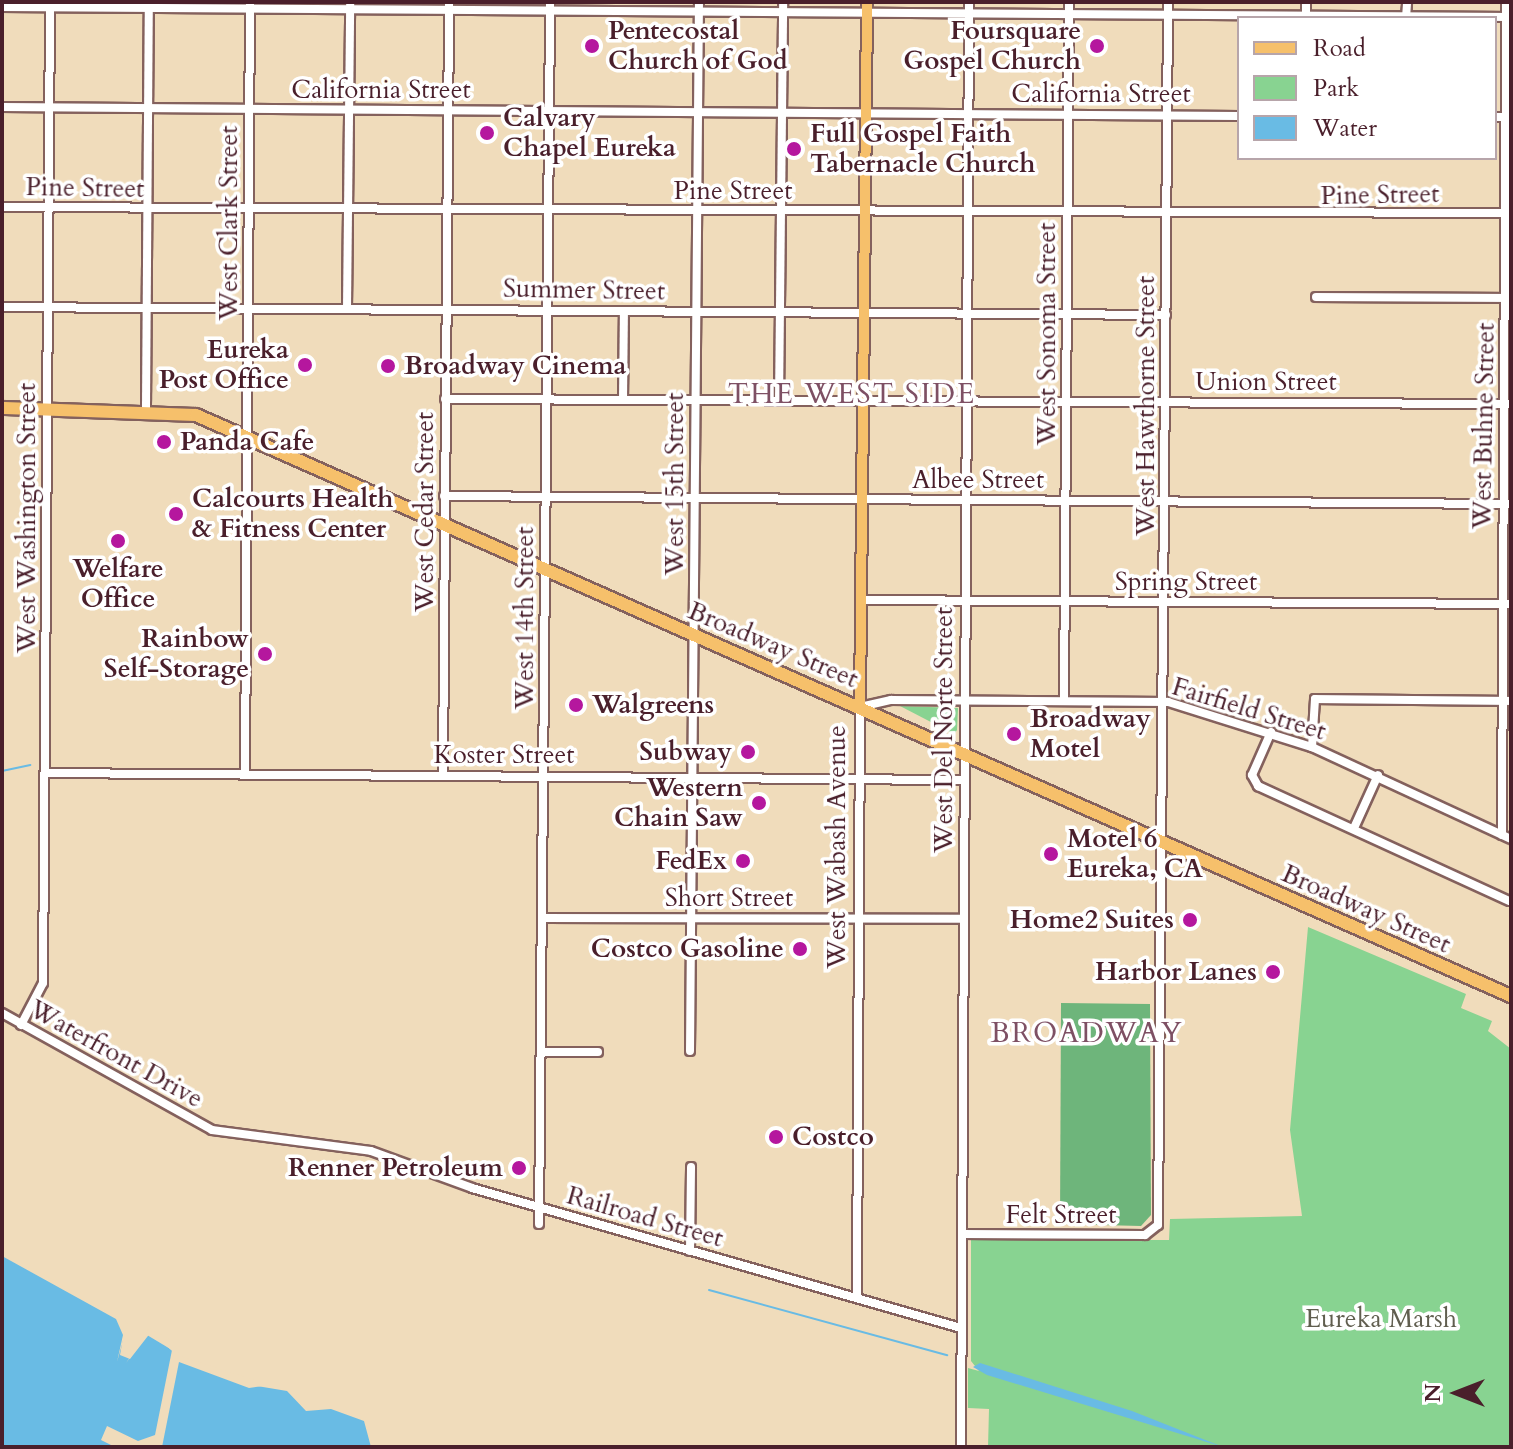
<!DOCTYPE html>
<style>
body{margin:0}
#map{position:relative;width:1513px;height:1449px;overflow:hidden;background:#f0dcbb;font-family:Cardo,serif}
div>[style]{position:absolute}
.green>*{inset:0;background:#88d391}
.forest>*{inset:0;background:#6eb57b}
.water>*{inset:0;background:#69bbe4}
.pier>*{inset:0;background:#f0dcbb}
.stream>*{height:2px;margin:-1px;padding:0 1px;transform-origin:1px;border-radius:1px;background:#69bbe4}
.roads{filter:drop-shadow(2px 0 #84615d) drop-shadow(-2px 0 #84615d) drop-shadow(0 2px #84615d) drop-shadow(0 -2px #84615d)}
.minor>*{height:8px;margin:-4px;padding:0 4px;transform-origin:4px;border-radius:4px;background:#fff}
.major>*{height:10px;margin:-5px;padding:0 5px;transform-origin:5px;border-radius:5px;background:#f6c06b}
.highway>*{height:12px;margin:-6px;padding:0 6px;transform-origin:6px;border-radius:6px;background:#f6c06b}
.dots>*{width:22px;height:22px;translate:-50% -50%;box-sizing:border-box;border:4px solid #fff;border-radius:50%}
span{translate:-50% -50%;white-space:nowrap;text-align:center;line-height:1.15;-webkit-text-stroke:7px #fff;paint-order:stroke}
.poi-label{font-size:26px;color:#4a1f2b;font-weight:700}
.left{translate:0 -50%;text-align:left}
.right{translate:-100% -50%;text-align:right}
.street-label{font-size:26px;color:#4a1f2b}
.park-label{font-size:26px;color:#605e4f}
.neighbourhood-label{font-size:28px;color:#7e5064;letter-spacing:2px}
.frame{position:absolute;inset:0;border:4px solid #4a1f2b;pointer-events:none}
.legend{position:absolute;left:1237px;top:16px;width:260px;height:144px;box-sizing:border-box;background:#fff;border:2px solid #b7a5aa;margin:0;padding:10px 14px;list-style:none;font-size:24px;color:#4a1f2b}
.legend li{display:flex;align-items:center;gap:16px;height:40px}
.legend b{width:40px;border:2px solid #b7a5aa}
.north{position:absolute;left:1417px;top:1353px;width:80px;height:80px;-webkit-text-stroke:6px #fff;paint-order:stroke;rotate:270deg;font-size:22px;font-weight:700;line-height:32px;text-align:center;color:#4a1f2b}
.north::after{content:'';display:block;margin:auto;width:28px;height:36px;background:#4a1f2b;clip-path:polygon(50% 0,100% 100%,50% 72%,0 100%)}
</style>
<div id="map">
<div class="green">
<i style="clip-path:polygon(900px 706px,958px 708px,957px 730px,954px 734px)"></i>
<i style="clip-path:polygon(1308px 927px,1466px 994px,1461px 1008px,1492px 1021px,1488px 1031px,1511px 1049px,1511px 1447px,988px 1447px,989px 1409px,968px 1408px,968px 1368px,979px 1371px,971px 1361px,971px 1240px,1169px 1240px,1170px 1219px,1302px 1216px,1290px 1130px)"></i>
</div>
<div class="forest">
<i style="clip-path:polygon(1061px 1003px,1150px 1004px,1151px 1215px,1141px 1226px,1060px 1224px)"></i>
</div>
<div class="water">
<i style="clip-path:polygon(2px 1253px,117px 1318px,125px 1326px,120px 1355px,130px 1359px,151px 1332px,181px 1359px,245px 1384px,287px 1391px,306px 1411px,331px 1409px,364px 1421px,371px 1447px,2px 1447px)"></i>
<i style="clip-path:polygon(980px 1363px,1132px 1411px,1223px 1447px,987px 1375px,973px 1367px)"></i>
</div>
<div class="pier">
<i style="clip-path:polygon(2px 1250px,128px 1323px,117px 1362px,123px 1335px,116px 1319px,2px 1256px)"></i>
<i style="clip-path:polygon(149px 1328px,173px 1341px,180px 1356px,270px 1385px,249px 1388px,179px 1362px,162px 1447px,115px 1447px,101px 1440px,107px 1426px,138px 1441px,155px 1435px,172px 1350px,147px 1335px,126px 1363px)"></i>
</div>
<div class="stream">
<i style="left:2px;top:771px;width:29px;rotate:-12deg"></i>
<i style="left:709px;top:1290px;width:247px;rotate:15.3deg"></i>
</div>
<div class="roads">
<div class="minor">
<i style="left:2px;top:7px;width:1509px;rotate:0.38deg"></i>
<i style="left:1306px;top:18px;width:16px;rotate:-90deg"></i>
<i style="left:1406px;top:18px;width:16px;rotate:-86deg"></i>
<i style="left:2px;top:107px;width:1237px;rotate:0.42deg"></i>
<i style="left:1495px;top:117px;width:15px"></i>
<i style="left:2px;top:207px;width:1509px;rotate:0.23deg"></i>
<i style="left:1316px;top:297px;width:195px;rotate:0.3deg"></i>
<i style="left:2px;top:307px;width:1164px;rotate:0.39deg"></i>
<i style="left:347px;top:308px;width:306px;rotate:-89.4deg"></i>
<i style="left:445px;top:399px;width:1066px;rotate:0.27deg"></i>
<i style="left:623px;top:400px;width:89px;rotate:-89.4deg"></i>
<i style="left:779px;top:401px;width:399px;rotate:-89.4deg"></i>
<i style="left:146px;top:407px;width:400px;rotate:-89.6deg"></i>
<i style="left:444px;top:496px;width:1067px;rotate:0.43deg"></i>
<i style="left:862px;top:600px;width:649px;rotate:0.35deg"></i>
<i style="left:1064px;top:701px;width:699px;rotate:-89.59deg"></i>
<i style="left:1271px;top:732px;width:47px;rotate:113.8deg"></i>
<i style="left:1252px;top:775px;width:13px;rotate:61deg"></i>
<i style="left:1258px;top:786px;width:276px;rotate:24.6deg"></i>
<i style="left:1312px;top:747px;width:48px;rotate:-86.4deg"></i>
<i style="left:1315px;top:699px;width:196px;rotate:0.6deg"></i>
<i style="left:45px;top:773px;width:918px;rotate:0.44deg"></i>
<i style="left:245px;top:773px;width:771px;rotate:-89.63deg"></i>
<i style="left:443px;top:774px;width:772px;rotate:-89.55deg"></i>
<i style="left:1354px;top:828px;width:58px;rotate:-65.6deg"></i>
<i style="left:1502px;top:835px;width:833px;rotate:-89.72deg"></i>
<i style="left:543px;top:918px;width:419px;rotate:0.1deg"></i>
<i style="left:2px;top:1013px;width:240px;rotate:29.1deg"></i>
<i style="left:212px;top:1130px;width:160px;rotate:7.5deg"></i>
<i style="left:371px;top:1151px;width:108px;rotate:20.1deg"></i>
<i style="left:472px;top:1188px;width:509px;rotate:15.98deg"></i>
<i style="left:21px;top:1025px;width:47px;rotate:-62.4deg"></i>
<i style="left:43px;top:983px;width:980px;rotate:-89.59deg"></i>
<i style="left:690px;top:1051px;width:1049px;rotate:-89.51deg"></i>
<i style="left:542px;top:1052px;width:56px"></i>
<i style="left:539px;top:1224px;width:1222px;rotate:-89.48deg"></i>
<i style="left:962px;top:1234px;width:183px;rotate:0.3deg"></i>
<i style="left:1145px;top:1235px;width:16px;rotate:-38deg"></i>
<i style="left:1158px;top:1225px;width:1223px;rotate:-89.53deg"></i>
<i style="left:690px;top:1251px;width:84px;rotate:-89.3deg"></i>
<i style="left:857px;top:1298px;width:591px;rotate:-89.71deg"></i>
<i style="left:860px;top:707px;width:32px;rotate:-13deg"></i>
<i style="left:891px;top:700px;width:277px;rotate:0.4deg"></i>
<i style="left:1168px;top:702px;width:151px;rotate:17.4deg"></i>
<i style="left:1312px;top:747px;width:219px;rotate:24.8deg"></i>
<i style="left:961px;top:1447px;width:1445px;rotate:-89.68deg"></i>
</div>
<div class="major">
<i style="left:860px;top:707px;width:705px;rotate:-89.43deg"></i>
</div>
<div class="highway">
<i style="left:2px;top:408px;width:194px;rotate:2.1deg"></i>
<i style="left:196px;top:415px;width:1438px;rotate:23.84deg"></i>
</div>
</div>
<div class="dots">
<i style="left:592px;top:46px;background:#b5179e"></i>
<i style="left:1097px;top:46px;background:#b5179e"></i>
<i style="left:487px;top:133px;background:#b5179e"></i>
<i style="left:794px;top:149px;background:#b5179e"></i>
<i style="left:305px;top:365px;background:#b5179e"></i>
<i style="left:388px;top:366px;background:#b5179e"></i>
<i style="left:164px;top:442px;background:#b5179e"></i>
<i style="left:176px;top:514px;background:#b5179e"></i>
<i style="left:118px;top:541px;background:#b5179e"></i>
<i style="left:265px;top:654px;background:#b5179e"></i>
<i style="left:576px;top:705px;background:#b5179e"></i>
<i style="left:1014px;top:734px;background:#b5179e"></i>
<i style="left:748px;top:752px;background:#b5179e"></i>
<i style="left:759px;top:803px;background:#b5179e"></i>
<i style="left:1051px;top:854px;background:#b5179e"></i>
<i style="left:743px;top:861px;background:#b5179e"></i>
<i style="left:1190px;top:920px;background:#b5179e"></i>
<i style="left:800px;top:949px;background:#b5179e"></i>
<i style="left:1273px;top:972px;background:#b5179e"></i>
<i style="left:776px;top:1137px;background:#b5179e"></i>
<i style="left:519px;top:1168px;background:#b5179e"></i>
</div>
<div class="poi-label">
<span class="left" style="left:608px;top:46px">Pentecostal<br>Church of God</span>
<span class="right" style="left:1081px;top:46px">Foursquare<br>Gospel Church</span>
<span class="left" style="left:503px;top:133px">Calvary<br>Chapel Eureka</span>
<span class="left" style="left:810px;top:149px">Full Gospel Faith<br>Tabernacle Church</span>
<span class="right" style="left:289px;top:365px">Eureka<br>Post Office</span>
<span class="left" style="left:404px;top:366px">Broadway Cinema</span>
<span class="left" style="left:180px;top:442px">Panda Cafe</span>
<span class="left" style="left:192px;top:514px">Calcourts Health<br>&amp; Fitness Center</span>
<span style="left:118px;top:584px">Welfare<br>Office</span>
<span class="right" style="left:249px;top:654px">Rainbow<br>Self-Storage</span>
<span class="left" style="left:592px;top:705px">Walgreens</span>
<span class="left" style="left:1030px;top:734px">Broadway<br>Motel</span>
<span class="right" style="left:732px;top:752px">Subway</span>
<span class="right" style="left:743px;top:803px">Western<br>Chain Saw</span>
<span class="left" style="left:1067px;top:854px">Motel 6<br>Eureka, CA</span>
<span class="right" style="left:727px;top:861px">FedEx</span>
<span class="right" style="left:1174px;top:920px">Home2 Suites</span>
<span class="right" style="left:784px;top:949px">Costco Gasoline</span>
<span class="right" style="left:1257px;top:972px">Harbor Lanes</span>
<span class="left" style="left:792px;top:1137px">Costco</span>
<span class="right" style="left:503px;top:1168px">Renner Petroleum</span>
</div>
<div class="street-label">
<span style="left:381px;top:90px">California Street</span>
<span style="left:1101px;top:94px">California Street</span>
<span style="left:85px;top:188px;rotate:1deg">Pine Street</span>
<span style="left:733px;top:191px">Pine Street</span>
<span style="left:1380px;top:195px;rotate:-1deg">Pine Street</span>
<span style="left:229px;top:223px;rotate:-90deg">West Clark Street</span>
<span style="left:584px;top:290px;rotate:1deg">Summer Street</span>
<span style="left:1047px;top:334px;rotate:-90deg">West Sonoma Street</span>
<span style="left:1266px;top:382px">Union Street</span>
<span style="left:1146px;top:406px;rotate:-90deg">West Hawthorne Street</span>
<span style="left:1484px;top:426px;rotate:-89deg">West Buhne Street</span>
<span style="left:978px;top:480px">Albee Street</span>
<span style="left:675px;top:484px;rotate:-90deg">West 15th Street</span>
<span style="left:425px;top:512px;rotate:-90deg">West Cedar Street</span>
<span style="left:27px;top:518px;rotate:-90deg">West Washington Street</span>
<span style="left:1186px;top:582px">Spring Street</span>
<span style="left:525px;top:618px;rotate:-90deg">West 14th Street</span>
<span style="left:773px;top:645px;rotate:23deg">Broadway Street</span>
<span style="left:1249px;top:709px;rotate:17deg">Fairfield Street</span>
<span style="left:944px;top:730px;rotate:-90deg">West Del Norte Street</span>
<span style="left:504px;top:755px">Koster Street</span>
<span style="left:837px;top:847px;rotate:-90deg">West Wabash Avenue</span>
<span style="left:729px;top:898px">Short Street</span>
<span style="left:1366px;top:909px;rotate:24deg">Broadway Street</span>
<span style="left:116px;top:1054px;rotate:29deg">Waterfront Drive</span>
<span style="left:1061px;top:1215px">Felt Street</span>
<span style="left:645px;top:1217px;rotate:16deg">Railroad Street</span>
</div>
<div class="park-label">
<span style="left:1381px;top:1319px">Eureka Marsh</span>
</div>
<div class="neighbourhood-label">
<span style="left:852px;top:394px">THE WEST SIDE</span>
<span style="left:1087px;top:1033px">BROADWAY</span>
</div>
<div class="frame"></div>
<ul class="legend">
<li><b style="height:10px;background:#f6c06b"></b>Road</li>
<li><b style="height:22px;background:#88d391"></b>Park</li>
<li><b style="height:22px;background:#69bbe4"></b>Water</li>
</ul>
<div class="north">N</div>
</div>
